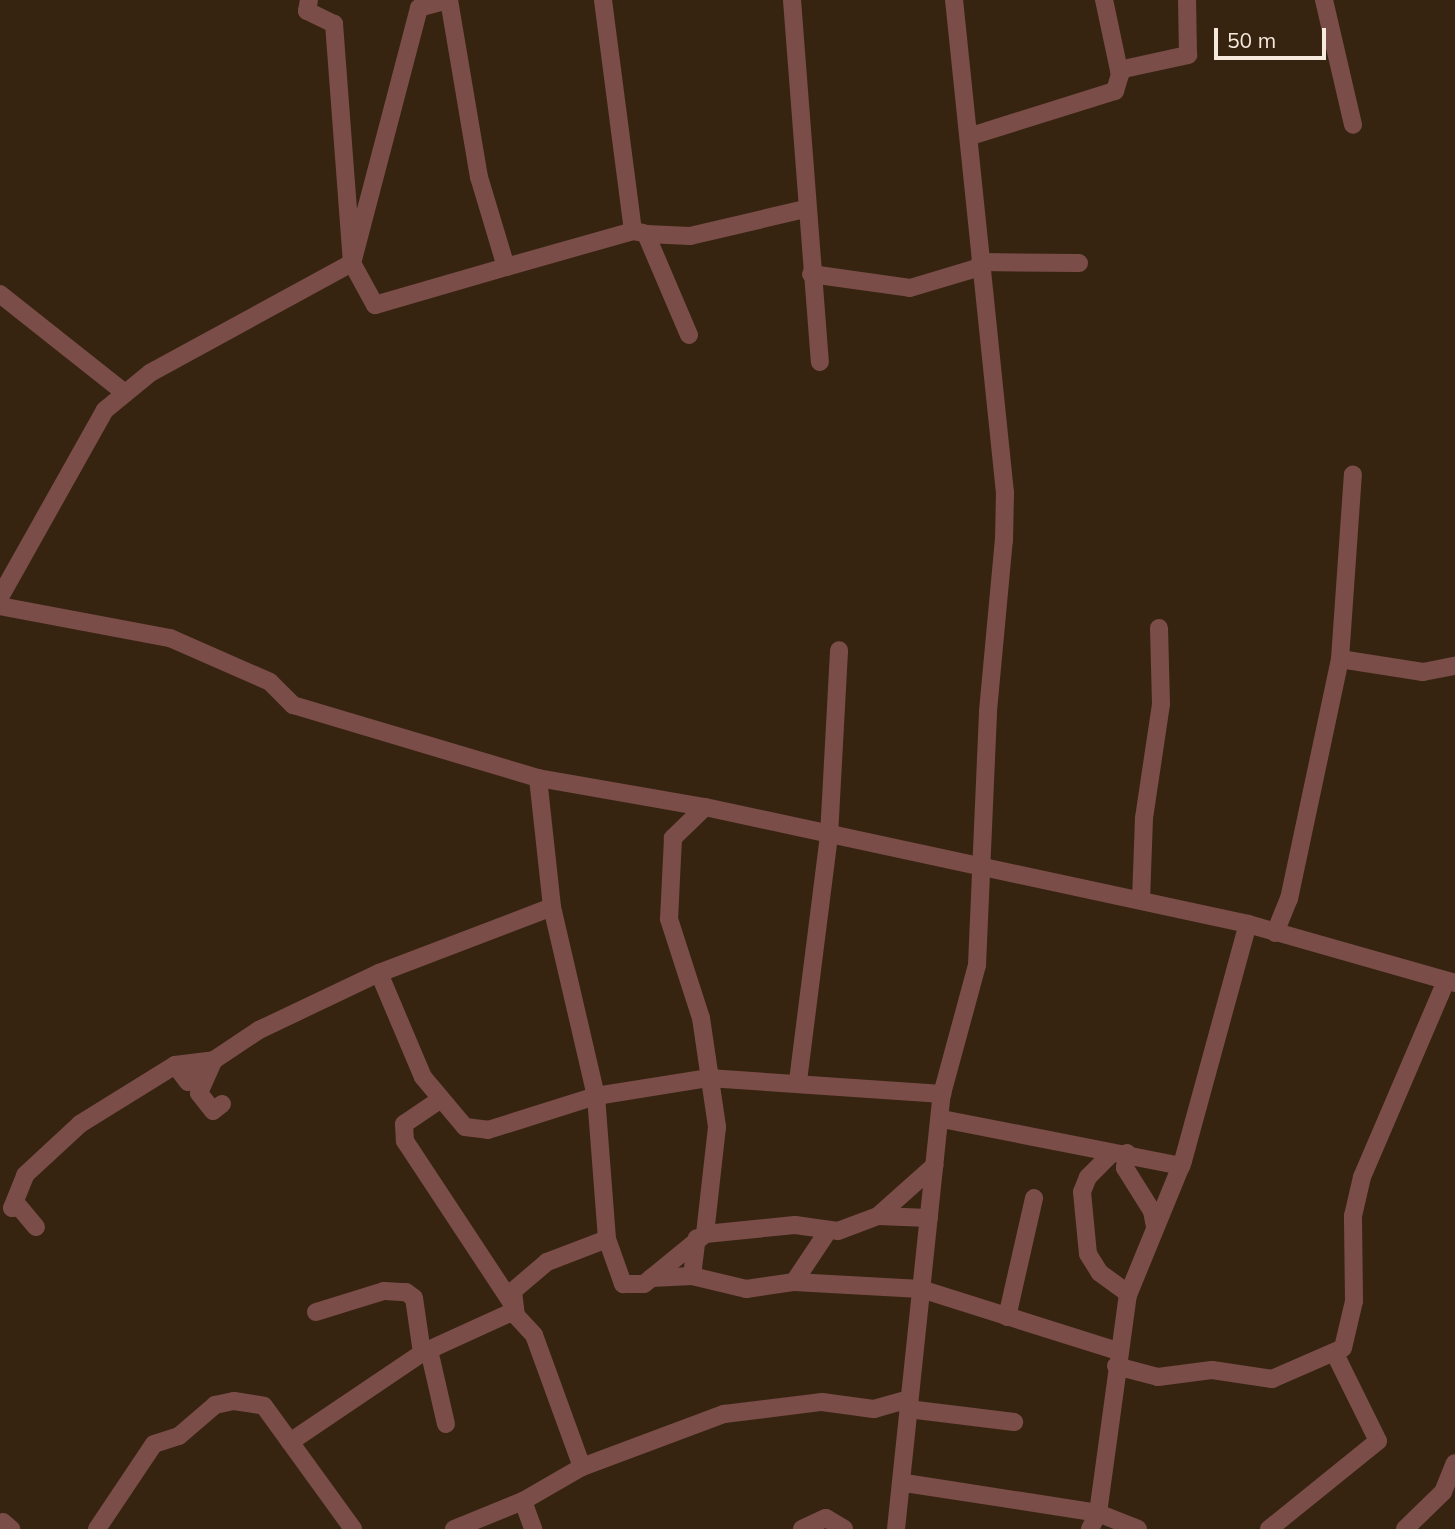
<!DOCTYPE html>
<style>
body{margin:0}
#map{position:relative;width:1455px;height:1529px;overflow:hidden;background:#372410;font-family:Mulish,sans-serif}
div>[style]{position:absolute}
.minor>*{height:18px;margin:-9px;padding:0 9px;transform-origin:9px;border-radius:9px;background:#7b4d49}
span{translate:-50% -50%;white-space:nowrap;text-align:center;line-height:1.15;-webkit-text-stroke:5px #372410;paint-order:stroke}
.scale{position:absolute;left:1214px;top:28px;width:112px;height:32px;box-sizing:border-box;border:4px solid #f6e9dd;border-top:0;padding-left:9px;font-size:21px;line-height:24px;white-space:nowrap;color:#f6e9dd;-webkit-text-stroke:5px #372410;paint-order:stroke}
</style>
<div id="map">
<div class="minor">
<i style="left:448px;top:0;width:30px;rotate:165deg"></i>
<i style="left:419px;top:8px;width:264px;rotate:104.7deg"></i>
<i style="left:352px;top:263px;width:48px;rotate:61.3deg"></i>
<i style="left:375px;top:305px;width:136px;rotate:-16.2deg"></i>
<i style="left:449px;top:0;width:180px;rotate:80.4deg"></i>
<i style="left:479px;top:177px;width:94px;rotate:73.3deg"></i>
<i style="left:506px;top:267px;width:132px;rotate:-15.8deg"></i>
<i style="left:603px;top:0;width:233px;rotate:82.6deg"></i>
<i style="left:633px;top:231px;width:10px;rotate:11deg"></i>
<i style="left:792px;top:0;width:363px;rotate:85.6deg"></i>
<i style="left:1324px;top:0;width:128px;rotate:76.9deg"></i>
<i style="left:1119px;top:70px;width:71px;rotate:-12.3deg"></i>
<i style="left:1188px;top:55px;width:55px;rotate:-91deg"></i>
<i style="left:971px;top:136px;width:151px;rotate:-17.4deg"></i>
<i style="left:1115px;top:91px;width:17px;rotate:-73deg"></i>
<i style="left:1120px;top:75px;width:77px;rotate:-102deg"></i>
<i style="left:980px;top:262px;width:99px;rotate:0.6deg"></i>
<i style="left:811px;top:274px;width:100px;rotate:8deg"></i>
<i style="left:910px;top:288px;width:73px;rotate:-16.7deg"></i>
<i style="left:0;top:294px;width:159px;rotate:38.4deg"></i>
<i style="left:689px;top:335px;width:110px;rotate:-113.1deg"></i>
<i style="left:646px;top:234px;width:44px;rotate:2.6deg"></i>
<i style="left:690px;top:236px;width:118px;rotate:-13.2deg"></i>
<i style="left:0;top:597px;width:214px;rotate:-60.7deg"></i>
<i style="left:105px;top:410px;width:58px;rotate:-39.4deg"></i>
<i style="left:150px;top:373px;width:230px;rotate:-28.6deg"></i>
<i style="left:352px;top:263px;width:240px;rotate:-94.3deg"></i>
<i style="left:334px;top:24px;width:30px;rotate:-154deg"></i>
<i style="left:307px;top:11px;width:11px;rotate:-80deg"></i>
<i style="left:0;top:606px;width:173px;rotate:10.7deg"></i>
<i style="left:170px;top:638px;width:109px;rotate:23.7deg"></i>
<i style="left:270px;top:682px;width:33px;rotate:45deg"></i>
<i style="left:293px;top:705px;width:256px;rotate:16.6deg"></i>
<i style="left:538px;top:778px;width:169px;rotate:9.9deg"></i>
<i style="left:705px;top:807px;width:555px;rotate:12.16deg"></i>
<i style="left:1248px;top:924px;width:215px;rotate:15.9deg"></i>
<i style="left:1340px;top:659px;width:84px;rotate:8.9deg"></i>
<i style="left:1423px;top:672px;width:33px;rotate:-11deg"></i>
<i style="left:538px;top:778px;width:130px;rotate:83.8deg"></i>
<i style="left:552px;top:907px;width:194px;rotate:76.9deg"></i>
<i style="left:596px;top:1096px;width:143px;rotate:85.6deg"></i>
<i style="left:607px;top:1239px;width:48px;rotate:70.4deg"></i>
<i style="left:623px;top:1284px;width:21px"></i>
<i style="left:644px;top:1284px;width:79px;rotate:-39.3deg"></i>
<i style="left:705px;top:1234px;width:90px;rotate:-5.7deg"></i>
<i style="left:795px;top:1225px;width:43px;rotate:7.9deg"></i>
<i style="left:838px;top:1231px;width:43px;rotate:-20.6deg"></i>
<i style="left:878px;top:1216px;width:76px;rotate:-41.8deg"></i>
<i style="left:705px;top:807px;width:45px;rotate:135.9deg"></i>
<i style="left:673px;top:838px;width:81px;rotate:92.8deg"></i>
<i style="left:669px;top:919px;width:104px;rotate:72.1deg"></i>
<i style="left:701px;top:1018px;width:110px;rotate:81.6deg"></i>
<i style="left:717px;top:1127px;width:108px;rotate:96.4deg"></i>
<i style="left:1141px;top:900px;width:82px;rotate:-87.9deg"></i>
<i style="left:1144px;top:818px;width:115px;rotate:-81.5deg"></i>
<i style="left:1161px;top:704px;width:76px;rotate:-91.5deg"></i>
<i style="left:552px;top:907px;width:185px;rotate:159.1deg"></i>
<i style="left:379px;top:973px;width:113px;rotate:67.1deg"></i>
<i style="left:423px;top:1077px;width:65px;rotate:50deg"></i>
<i style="left:465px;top:1127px;width:23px;rotate:7deg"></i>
<i style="left:488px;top:1130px;width:113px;rotate:-17.5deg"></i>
<i style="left:596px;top:1096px;width:113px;rotate:-9.1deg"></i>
<i style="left:708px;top:1078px;width:235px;rotate:3.9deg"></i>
<i style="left:1275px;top:933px;width:37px;rotate:-68deg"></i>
<i style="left:1289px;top:899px;width:245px;rotate:-78deg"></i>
<i style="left:1340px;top:659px;width:185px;rotate:-86deg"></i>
<i style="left:205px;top:1075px;width:18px;rotate:158deg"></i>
<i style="left:188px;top:1082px;width:21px;rotate:-127deg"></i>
<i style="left:175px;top:1065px;width:39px;rotate:-7deg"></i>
<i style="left:798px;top:1081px;width:247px;rotate:-82.8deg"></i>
<i style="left:829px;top:836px;width:186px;rotate:-86.9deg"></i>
<i style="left:438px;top:1101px;width:41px;rotate:145.9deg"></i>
<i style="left:404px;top:1124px;width:17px;rotate:87deg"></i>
<i style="left:405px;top:1141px;width:194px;rotate:56.6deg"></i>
<i style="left:222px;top:1104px;width:11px;rotate:142deg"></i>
<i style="left:213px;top:1111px;width:23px;rotate:-128deg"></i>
<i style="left:199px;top:1093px;width:36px;rotate:-66deg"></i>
<i style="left:214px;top:1060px;width:54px;rotate:-33.7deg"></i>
<i style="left:259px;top:1030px;width:133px;rotate:-25.4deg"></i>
<i style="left:942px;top:1119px;width:244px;rotate:11.1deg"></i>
<i style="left:1112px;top:1153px;width:34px;rotate:135deg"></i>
<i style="left:1088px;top:1177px;width:16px;rotate:112deg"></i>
<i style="left:1082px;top:1192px;width:62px;rotate:84.5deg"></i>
<i style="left:1088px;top:1254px;width:22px;rotate:58deg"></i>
<i style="left:1100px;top:1273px;width:34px;rotate:36deg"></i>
<i style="left:1127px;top:1153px;width:15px;rotate:98deg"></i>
<i style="left:1125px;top:1168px;width:51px;rotate:57.9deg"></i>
<i style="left:1152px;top:1211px;width:15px;rotate:79deg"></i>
<i style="left:878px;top:1216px;width:51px;rotate:2.2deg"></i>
<i style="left:36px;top:1227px;width:26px;rotate:-130deg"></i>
<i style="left:19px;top:1207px;width:7px;rotate:172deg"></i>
<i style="left:12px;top:1208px;width:35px;rotate:-68deg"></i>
<i style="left:25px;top:1175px;width:75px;rotate:-42.8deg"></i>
<i style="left:80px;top:1124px;width:112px;rotate:-31.8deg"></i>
<i style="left:828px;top:1231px;width:61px;rotate:123.7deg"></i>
<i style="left:794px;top:1282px;width:127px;rotate:3.2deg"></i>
<i style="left:921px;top:1289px;width:207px;rotate:17.5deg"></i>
<i style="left:692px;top:1276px;width:38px;rotate:-83deg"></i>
<i style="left:651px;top:1278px;width:41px;rotate:-2.8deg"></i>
<i style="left:692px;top:1276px;width:56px;rotate:13.5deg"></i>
<i style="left:746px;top:1289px;width:49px;rotate:-8.3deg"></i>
<i style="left:316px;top:1312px;width:71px;rotate:-17.2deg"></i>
<i style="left:384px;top:1291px;width:22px;rotate:3deg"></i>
<i style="left:406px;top:1292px;width:10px;rotate:37deg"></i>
<i style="left:414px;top:1298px;width:56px;rotate:81.7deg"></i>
<i style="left:1007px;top:1317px;width:122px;rotate:-77.2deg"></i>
<i style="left:429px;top:1350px;width:76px;rotate:77.1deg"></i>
<i style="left:1116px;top:1366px;width:43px;rotate:14.7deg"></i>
<i style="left:1158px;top:1377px;width:54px;rotate:-7.4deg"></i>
<i style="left:1212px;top:1370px;width:61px;rotate:8.5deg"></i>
<i style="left:1272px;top:1379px;width:77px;rotate:-23.6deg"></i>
<i style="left:1343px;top:1348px;width:48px;rotate:-76.8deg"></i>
<i style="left:1354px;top:1301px;width:85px;rotate:-90.7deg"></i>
<i style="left:1353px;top:1216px;width:40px;rotate:-77deg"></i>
<i style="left:1362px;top:1177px;width:213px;rotate:-66.8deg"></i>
<i style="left:908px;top:1409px;width:107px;rotate:7deg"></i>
<i style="left:290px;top:1442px;width:159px;rotate:-34deg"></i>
<i style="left:422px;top:1353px;width:101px;rotate:-24.5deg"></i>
<i style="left:582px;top:1467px;width:140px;rotate:-110deg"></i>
<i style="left:534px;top:1335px;width:26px;rotate:-133deg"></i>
<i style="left:516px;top:1316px;width:25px;rotate:-97deg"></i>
<i style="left:513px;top:1291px;width:45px;rotate:-40.5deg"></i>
<i style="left:547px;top:1262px;width:64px;rotate:-21deg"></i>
<i style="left:905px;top:1483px;width:195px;rotate:8.8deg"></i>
<i style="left:1098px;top:1513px;width:43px;rotate:21.8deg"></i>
<i style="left:523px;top:1501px;width:30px;rotate:70deg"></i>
<i style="left:3px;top:1522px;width:11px;rotate:41deg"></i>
<i style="left:97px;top:1529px;width:102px;rotate:-56.2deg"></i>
<i style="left:154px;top:1444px;width:26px;rotate:-18deg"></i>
<i style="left:179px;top:1436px;width:48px;rotate:-40.7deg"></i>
<i style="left:215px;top:1405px;width:19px;rotate:-12deg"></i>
<i style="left:234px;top:1401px;width:30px;rotate:9deg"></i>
<i style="left:264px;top:1406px;width:152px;rotate:54.1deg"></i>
<i style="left:454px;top:1529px;width:74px;rotate:-22.1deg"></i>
<i style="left:523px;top:1501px;width:68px;rotate:-30deg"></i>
<i style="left:582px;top:1467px;width:152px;rotate:-20.5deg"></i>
<i style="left:724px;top:1414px;width:99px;rotate:-7deg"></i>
<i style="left:822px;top:1402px;width:52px;rotate:7.7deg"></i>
<i style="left:874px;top:1409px;width:35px;rotate:-16deg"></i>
<i style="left:802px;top:1529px;width:26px;rotate:-25deg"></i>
<i style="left:826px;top:1518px;width:21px;rotate:31deg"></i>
<i style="left:896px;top:1529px;width:437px;rotate:-84deg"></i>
<i style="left:942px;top:1094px;width:134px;rotate:-74.8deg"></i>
<i style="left:977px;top:965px;width:254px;rotate:-87.5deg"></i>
<i style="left:988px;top:711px;width:172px;rotate:-84.7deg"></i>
<i style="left:1004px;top:540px;width:47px;rotate:-88.8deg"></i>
<i style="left:1005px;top:493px;width:496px;rotate:-95.9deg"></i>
<i style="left:1090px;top:1529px;width:18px;rotate:-63deg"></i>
<i style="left:1098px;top:1513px;width:220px;rotate:-82.2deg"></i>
<i style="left:1128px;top:1295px;width:145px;rotate:-67.7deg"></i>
<i style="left:1183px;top:1161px;width:246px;rotate:-74.7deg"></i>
<i style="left:1269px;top:1529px;width:140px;rotate:-38.9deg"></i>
<i style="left:1378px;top:1441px;width:97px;rotate:-116.3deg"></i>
<i style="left:1405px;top:1529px;width:53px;rotate:-44.2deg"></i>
<i style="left:1443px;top:1492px;width:31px;rotate:-68deg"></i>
</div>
<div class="scale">50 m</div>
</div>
